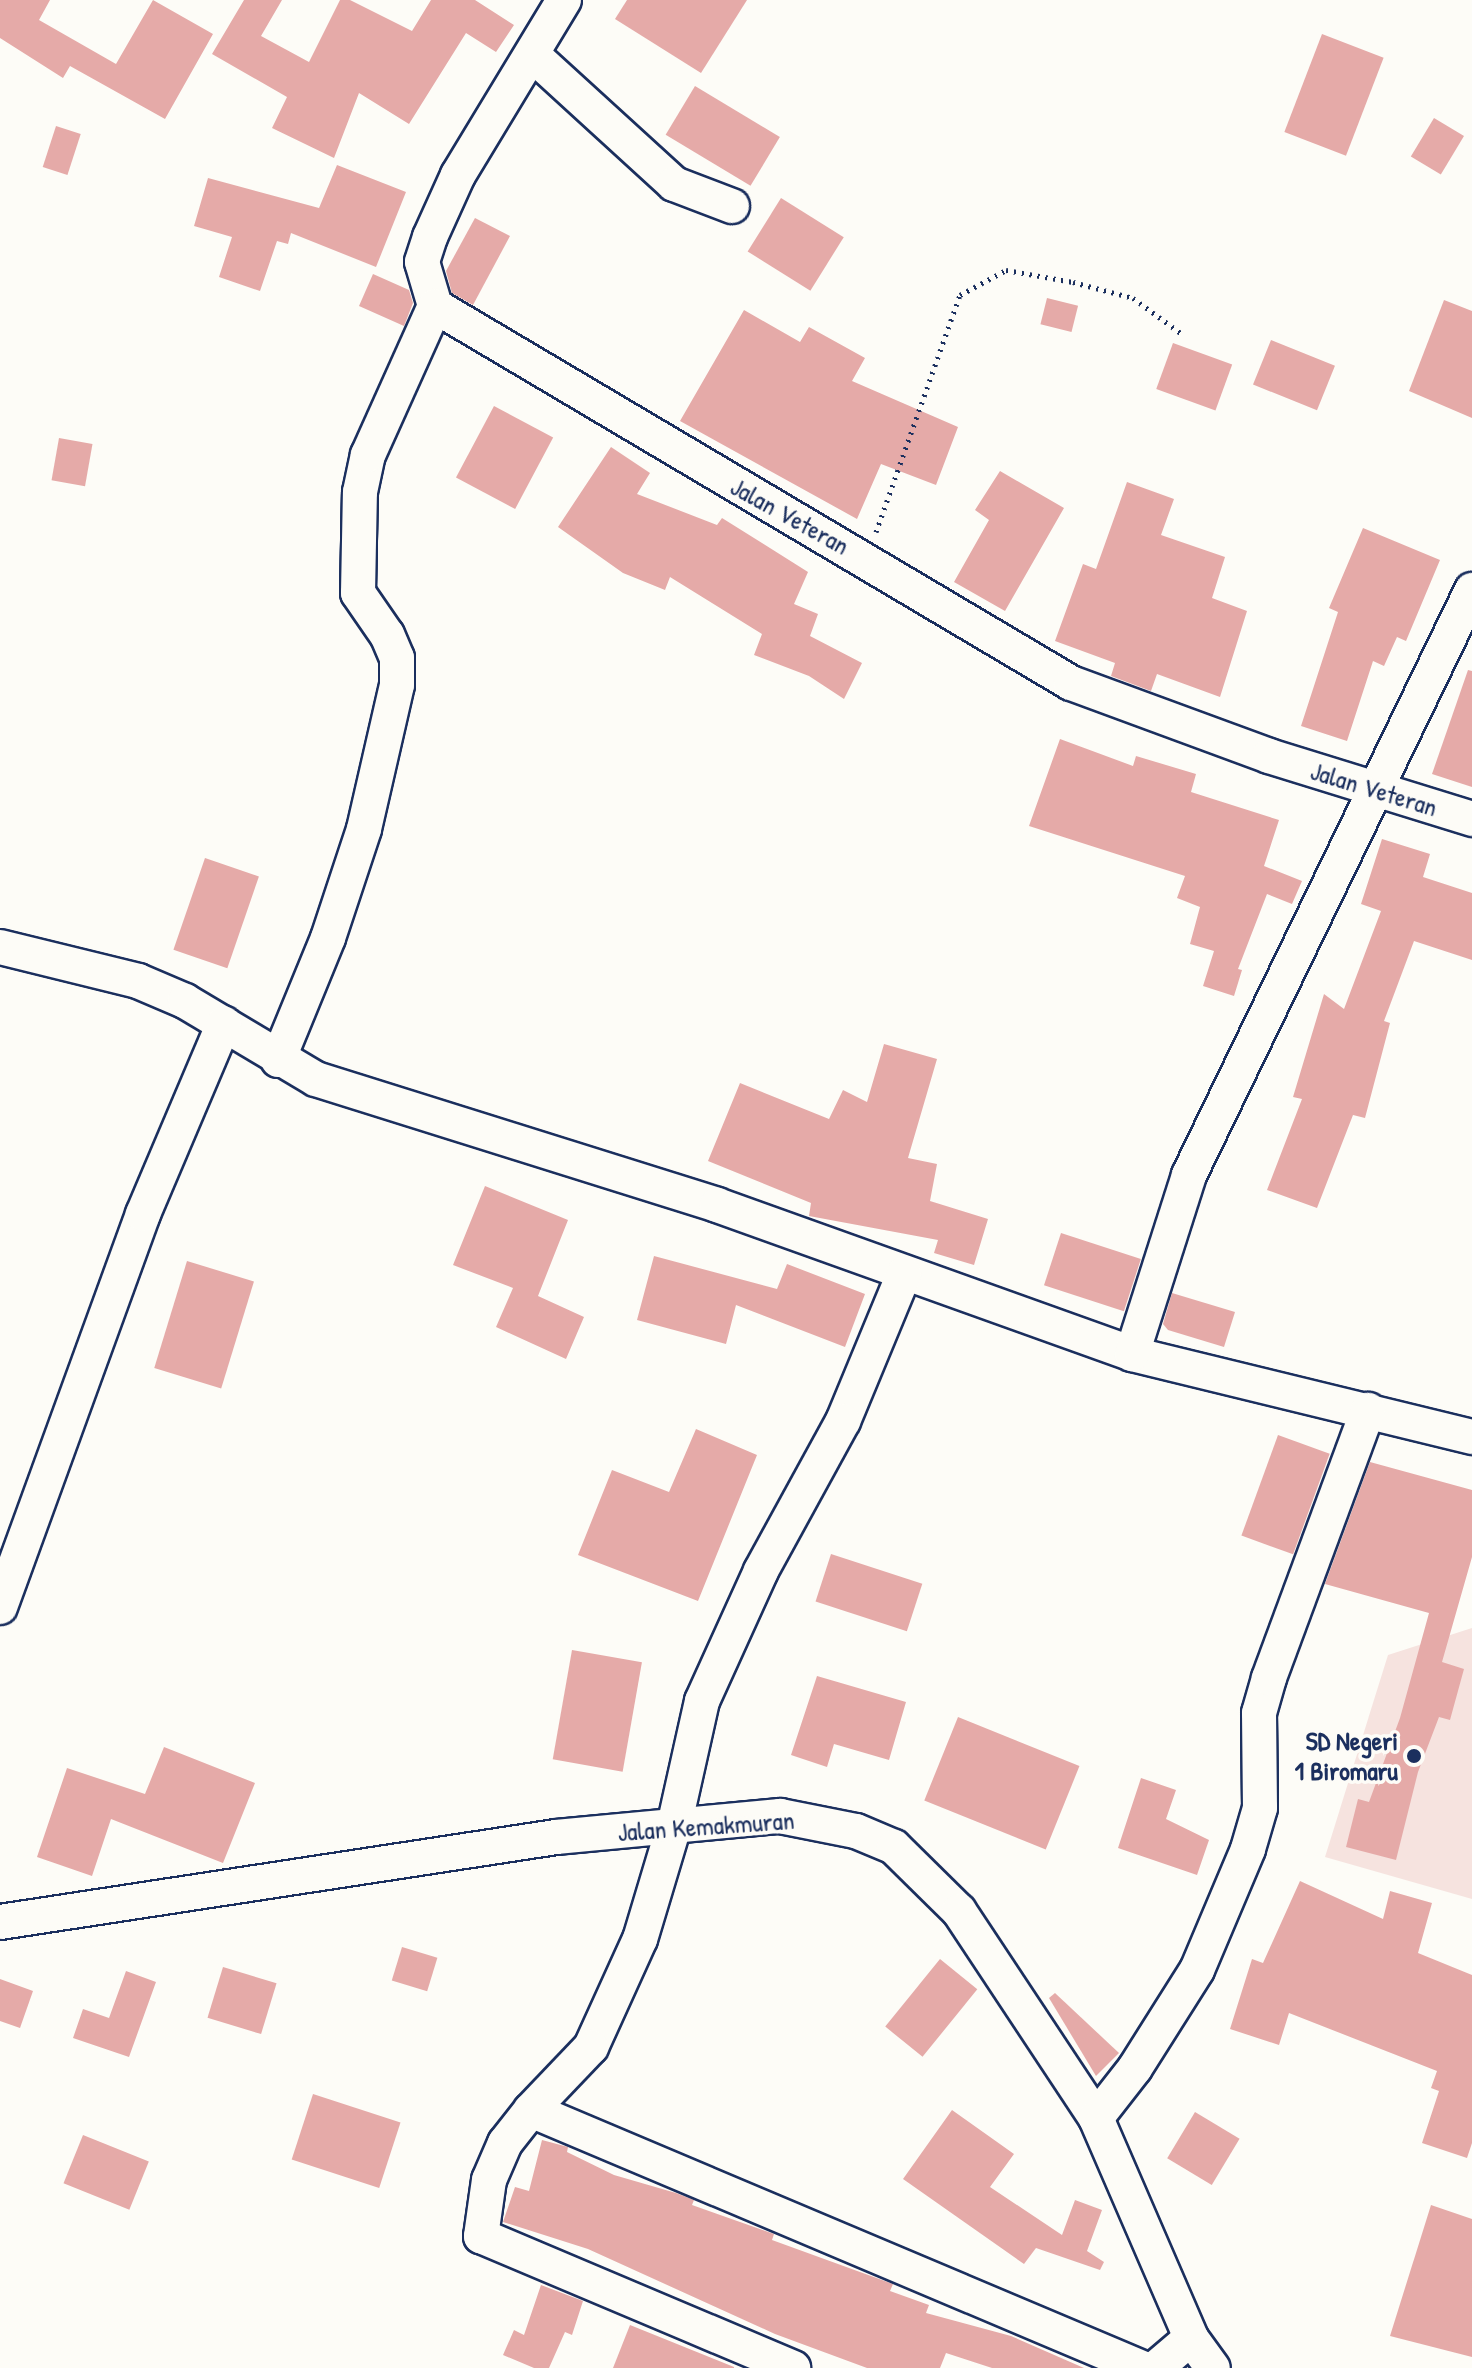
<!DOCTYPE html>
<style>
body{margin:0}
#map{position:relative;width:1472px;height:2368px;overflow:hidden;background:#fdfcf7;font-family:"Patrick Hand",sans-serif}
div>[style]{position:absolute}
.built>*{inset:0;background:#f6e3df}
.building>*{inset:0;background:#e5aaa8;transform-origin:0 0}
.path>*{height:5px;margin-top:-2.5px;transform-origin:0;background:repeating-linear-gradient(90deg,#1b2f5e 0 2px,transparent 0 8px)}
.roads{filter:drop-shadow(2px 0 #1b2f5e) drop-shadow(-2px 0 #1b2f5e) drop-shadow(0 2px #1b2f5e) drop-shadow(0 -2px #1b2f5e)}
.minor>*{height:34px;margin:-17px;padding:0 17px;transform-origin:17px;border-radius:17px;background:#fdfcf7}
.dots>*{width:22px;height:22px;translate:-50% -50%;box-sizing:border-box;border:4px solid #fdfcf7;border-radius:50%}
span{translate:-50% -50%;white-space:nowrap;text-align:center;line-height:1.15;-webkit-text-stroke:7px #fdfcf7;paint-order:stroke}
.street-label{font-size:26px;color:#1b2f5e}
.poi-label{font-size:26px;color:#1b2f5e;font-weight:700}
.right{translate:-100% -50%;text-align:right}
</style>
<div id="map">
<div class="built">
<i style="clip-path:polygon(1472px 1628px,1472px 1899px,1325px 1857px,1388px 1655px)"></i>
</div>
<div class="building">
<i style="clip-path:polygon(0 0,50px 0,39px 20px,116px 64px,153px 0,213px 34px,165px 119px,70px 66px,63px 78px,0 38px)"></i>
<i style="clip-path:polygon(244px 0,282px 0,261px 36px,309px 62px,340px 0,350px 0,412px 31px,431px 0,475px 0,514px 25px,496px 52px,466px 33px,409px 124px,359px 93px,334px 158px,272px 128px,287px 97px,212px 54px)"></i>
<i style="clip-path:polygon(627px 0,747px 0,701px 73px,615px 19px)"></i>
<i style="left:1322px;top:34px;width:66px;height:105px;rotate:21deg"></i>
<i style="left:695px;top:86px;width:99px;height:57px;rotate:31deg"></i>
<i style="left:1434px;top:118px;width:35px;height:45px;rotate:31deg"></i>
<i style="left:56px;top:126px;width:26px;height:43px;rotate:18deg"></i>
<i style="clip-path:polygon(337px 165px,406px 192px,376px 267px,291px 233px,288px 244px,277px 241px,260px 291px,219px 277px,232px 237px,194px 226px,208px 178px,319px 208px)"></i>
<i style="left:781px;top:198px;width:74px;height:63px;rotate:32deg"></i>
<i style="clip-path:polygon(475px 218px,510px 236px,473px 305px,452px 293px,446px 271px)"></i>
<i style="clip-path:polygon(373px 274px,409px 290px,413px 303px,404px 326px,359px 306px)"></i>
<i style="left:1047px;top:298px;width:32px;height:27px;rotate:14deg"></i>
<i style="clip-path:polygon(1444px 300px,1472px 311px,1472px 418px,1409px 391px)"></i>
<i style="clip-path:polygon(744px 310px,800px 342px,809px 327px,865px 358px,852px 381px,958px 427px,936px 485px,881px 464px,857px 519px,680px 421px)"></i>
<i style="left:1271px;top:340px;width:69px;height:48px;rotate:22deg"></i>
<i style="left:1173px;top:343px;width:63px;height:49px;rotate:20deg"></i>
<i style="left:494px;top:406px;width:67px;height:81px;rotate:28deg"></i>
<i style="left:59px;top:438px;width:34px;height:43px;rotate:10deg"></i>
<i style="clip-path:polygon(611px 447px,650px 473px,637px 494px,717px 525px,722px 518px,808px 572px,794px 604px,818px 614px,810px 636px,862px 663px,844px 699px,809px 676px,754px 655px,762px 634px,670px 577px,665px 590px,623px 573px,558px 527px)"></i>
<i style="clip-path:polygon(1000px 471px,1064px 508px,1005px 611px,954px 582px,989px 520px,975px 510px)"></i>
<i style="clip-path:polygon(1127px 482px,1174px 499px,1161px 535px,1225px 557px,1212px 598px,1247px 611px,1220px 697px,1157px 674px,1151px 691px,1111px 676px,1115px 663px,1055px 641px,1083px 564px,1096px 569px)"></i>
<i style="clip-path:polygon(1363px 528px,1440px 560px,1406px 641px,1397px 637px,1384px 666px,1373px 661px,1347px 741px,1301px 726px,1338px 612px,1329px 608px)"></i>
<i style="clip-path:polygon(1468px 670px,1472px 671px,1472px 787px,1432px 774px)"></i>
<i style="clip-path:polygon(1060px 739px,1133px 766px,1136px 756px,1196px 774px,1191px 792px,1279px 820px,1264px 866px,1302px 881px,1292px 904px,1267px 894px,1238px 969px,1242px 970px,1234px 996px,1203px 986px,1214px 951px,1190px 944px,1200px 907px,1177px 898px,1185px 876px,1029px 826px)"></i>
<i style="clip-path:polygon(1382px 839px,1430px 854px,1423px 877px,1472px 893px,1472px 960px,1414px 941px,1384px 1021px,1390px 1023px,1365px 1118px,1353px 1115px,1317px 1208px,1267px 1190px,1302px 1099px,1293px 1097px,1324px 994px,1344px 1009px,1381px 911px,1361px 904px)"></i>
<i style="left:205px;top:858px;width:57px;height:97px;rotate:19deg"></i>
<i style="clip-path:polygon(884px 1044px,937px 1059px,908px 1158px,937px 1164px,930px 1201px,988px 1219px,974px 1265px,934px 1253px,938px 1240px,809px 1216px,811px 1203px,708px 1161px,740px 1083px,829px 1119px,843px 1090px,867px 1102px)"></i>
<i style="clip-path:polygon(485px 1186px,568px 1220px,538px 1296px,584px 1317px,566px 1359px,496px 1327px,513px 1288px,453px 1265px)"></i>
<i style="left:1061px;top:1233px;width:84px;height:55px;rotate:18deg"></i>
<i style="clip-path:polygon(654px 1256px,777px 1289px,787px 1264px,865px 1294px,845px 1347px,736px 1305px,726px 1344px,637px 1320px)"></i>
<i style="left:187px;top:1261px;width:70px;height:112px;rotate:17deg"></i>
<i style="clip-path:polygon(1172px 1293px,1235px 1312px,1224px 1347px,1168px 1330px,1163px 1324px)"></i>
<i style="clip-path:polygon(696px 1429px,757px 1455px,698px 1601px,578px 1555px,612px 1470px,669px 1492px)"></i>
<i style="left:1278px;top:1435px;width:55px;height:107px;rotate:20deg"></i>
<i style="clip-path:polygon(1370px 1462px,1472px 1490px,1472px 1557px,1442px 1662px,1464px 1669px,1450px 1720px,1439px 1717px,1418px 1772px,1396px 1860px,1346px 1847px,1358px 1799px,1369px 1802px,1400px 1718px,1429px 1613px,1325px 1584px)"></i>
<i style="left:831px;top:1554px;width:96px;height:50px;rotate:18deg"></i>
<i style="left:572px;top:1650px;width:71px;height:111px;rotate:10deg"></i>
<i style="clip-path:polygon(817px 1676px,906px 1702px,889px 1760px,834px 1744px,827px 1767px,791px 1755px)"></i>
<i style="left:958px;top:1717px;width:131px;height:90px;rotate:22deg"></i>
<i style="clip-path:polygon(164px 1747px,255px 1783px,223px 1863px,111px 1819px,92px 1876px,37px 1857px,67px 1768px,145px 1794px)"></i>
<i style="clip-path:polygon(1141px 1778px,1176px 1790px,1166px 1819px,1209px 1840px,1197px 1875px,1118px 1848px)"></i>
<i style="clip-path:polygon(1300px 1881px,1383px 1919px,1390px 1891px,1432px 1903px,1418px 1953px,1472px 1975px,1472px 2143px,1467px 2158px,1422px 2143px,1439px 2091px,1431px 2088px,1437px 2071px,1289px 2013px,1279px 2045px,1230px 2029px,1252px 1959px,1263px 1963px)"></i>
<i style="left:402px;top:1947px;width:37px;height:35px;rotate:17deg"></i>
<i style="left:940px;top:1959px;width:48px;height:87px;rotate:39deg"></i>
<i style="left:223px;top:1967px;width:56px;height:53px;rotate:17deg"></i>
<i style="clip-path:polygon(126px 1971px,156px 1982px,129px 2057px,73px 2038px,83px 2009px,109px 2018px)"></i>
<i style="clip-path:polygon(0 1979px,33px 1991px,20px 2028px,0 2021px)"></i>
<i style="clip-path:polygon(1055px 1993px,1119px 2053px,1096px 2076px,1049px 1998px)"></i>
<i style="left:313px;top:2094px;width:92px;height:69px;rotate:18deg"></i>
<i style="clip-path:polygon(952px 2110px,1014px 2154px,990px 2187px,1062px 2235px,1075px 2200px,1102px 2210px,1087px 2251px,1104px 2262px,1100px 2270px,1036px 2248px,1024px 2264px,903px 2179px)"></i>
<i style="left:1195px;top:2112px;width:52px;height:54px;rotate:31deg"></i>
<i style="left:83px;top:2135px;width:71px;height:52px;rotate:22deg"></i>
<i style="clip-path:polygon(542px 2140px,568px 2147px,567px 2152px,614px 2175px,676px 2193px,694px 2200px,692px 2205px,774px 2234px,772px 2240px,893px 2284px,890px 2291px,929px 2305px,926px 2313px,1011px 2336px,1084px 2368px,992px 2368px,946px 2353px,940px 2368px,867px 2368px,775px 2334px,588px 2249px,503px 2222px,515px 2187px,529px 2191px)"></i>
<i style="clip-path:polygon(1431px 2205px,1472px 2219px,1472px 2357px,1390px 2336px)"></i>
<i style="clip-path:polygon(541px 2285px,583px 2301px,572px 2335px,565px 2332px,549px 2368px,534px 2368px,503px 2355px,514px 2330px,524px 2335px)"></i>
<i style="clip-path:polygon(630px 2325px,734px 2367px,734px 2368px,613px 2368px)"></i>
</div>
<div class="path">
<i style="left:876px;top:532px;width:251px;rotate:-70.5deg"></i>
<i style="left:960px;top:295px;width:52px;rotate:-28.5deg"></i>
<i style="left:1006px;top:270px;width:68px;rotate:10.2deg"></i>
<i style="left:1073px;top:282px;width:62px;rotate:14.9deg"></i>
<i style="left:1133px;top:298px;width:61px;rotate:36.3deg"></i>
</div>
<div class="roads">
<div class="minor">
<i style="left:564px;top:0;width:205px;rotate:121.2deg"></i>
<i style="left:458px;top:175px;width:68px;rotate:114.3deg"></i>
<i style="left:430px;top:237px;width:26px;rotate:108deg"></i>
<i style="left:422px;top:262px;width:46px;rotate:73.5deg"></i>
<i style="left:435px;top:306px;width:739px;rotate:30.66deg"></i>
<i style="left:1071px;top:683px;width:211px;rotate:20.2deg"></i>
<i style="left:1269px;top:756px;width:213px;rotate:17.2deg"></i>
<i style="left:534px;top:56px;width:190px;rotate:42.4deg"></i>
<i style="left:674px;top:184px;width:62px;rotate:20.8deg"></i>
<i style="left:0;top:947px;width:142px;rotate:13.8deg"></i>
<i style="left:138px;top:981px;width:51px;rotate:23.1deg"></i>
<i style="left:185px;top:1001px;width:152px;rotate:30.8deg"></i>
<i style="left:316px;top:1079px;width:420px;rotate:17.4deg"></i>
<i style="left:717px;top:1205px;width:441px;rotate:19.7deg"></i>
<i style="left:1132px;top:1354px;width:350px;rotate:13.7deg"></i>
<i style="left:278px;top:1060px;width:132px;rotate:-67.7deg"></i>
<i style="left:328px;top:938px;width:115px;rotate:-71.7deg"></i>
<i style="left:364px;top:829px;width:148px;rotate:-77.1deg"></i>
<i style="left:397px;top:685px;width:27px;rotate:-90deg"></i>
<i style="left:397px;top:658px;width:25px;rotate:-113deg"></i>
<i style="left:387px;top:635px;width:51px;rotate:-124.6deg"></i>
<i style="left:358px;top:593px;width:101px;rotate:-88.9deg"></i>
<i style="left:360px;top:492px;width:38px;rotate:-78deg"></i>
<i style="left:368px;top:455px;width:163px;rotate:-65.8deg"></i>
<i style="left:904px;top:1274px;width:159px;rotate:112.5deg"></i>
<i style="left:843px;top:1421px;width:171px;rotate:118.7deg"></i>
<i style="left:761px;top:1571px;width:143px;rotate:114.4deg"></i>
<i style="left:702px;top:1701px;width:128px;rotate:102.6deg"></i>
<i style="left:674px;top:1826px;width:118px;rotate:106.7deg"></i>
<i style="left:640px;top:1939px;width:119px;rotate:114.4deg"></i>
<i style="left:591px;top:2047px;width:87px;rotate:133.6deg"></i>
<i style="left:531px;top:2110px;width:663px;rotate:22.89deg"></i>
<i style="left:1132px;top:1354px;width:188px;rotate:-72.3deg"></i>
<i style="left:1189px;top:1175px;width:650px;rotate:-64.18deg"></i>
<i style="left:0;top:1607px;width:418px;rotate:-70deg"></i>
<i style="left:143px;top:1214px;width:207px;rotate:-67deg"></i>
<i style="left:0;top:1922px;width:562px;rotate:-8.69deg"></i>
<i style="left:556px;top:1837px;width:225px;rotate:-5.4deg"></i>
<i style="left:780px;top:1816px;width:77px;rotate:11.2deg"></i>
<i style="left:856px;top:1831px;width:41px;rotate:22.8deg"></i>
<i style="left:894px;top:1847px;width:91px;rotate:44.6deg"></i>
<i style="left:959px;top:1911px;width:248px;rotate:56.5deg"></i>
<i style="left:1096px;top:2118px;width:240px;rotate:66.6deg"></i>
<i style="left:1191px;top:2338px;width:37px;rotate:54deg"></i>
<i style="left:531px;top:2110px;width:42px;rotate:128.2deg"></i>
<i style="left:505px;top:2143px;width:40px;rotate:113.4deg"></i>
<i style="left:489px;top:2180px;width:57px;rotate:98.1deg"></i>
<i style="left:481px;top:2236px;width:339px;rotate:22.9deg"></i>
<i style="left:1096px;top:2118px;width:63px;rotate:-52deg"></i>
<i style="left:1135px;top:2068px;width:116px;rotate:-57.7deg"></i>
<i style="left:1197px;top:1970px;width:131px;rotate:-67.1deg"></i>
<i style="left:1248px;top:1849px;width:43px;rotate:-73.7deg"></i>
<i style="left:1260px;top:1808px;width:95px;rotate:-90.6deg"></i>
<i style="left:1259px;top:1713px;width:36px;rotate:-74deg"></i>
<i style="left:1269px;top:1678px;width:286px;rotate:-69.7deg"></i>
<i style="left:1156px;top:2368px;width:46px;rotate:-40.6deg"></i>
</div>
</div>
<div class="dots">
<i style="left:1414px;top:1756px;background:#1b2f5e"></i>
</div>
<div class="street-label">
<span style="left:790px;top:516px;rotate:29deg">Jalan Veteran</span>
<span style="left:1374px;top:789px;rotate:17deg">Jalan Veteran</span>
<span style="left:706px;top:1826px;rotate:-4deg">Jalan Kemakmuran</span>
</div>
<div class="poi-label">
<span class="right" style="left:1398px;top:1756px">SD Negeri<br>1 Biromaru</span>
</div>
</div>
